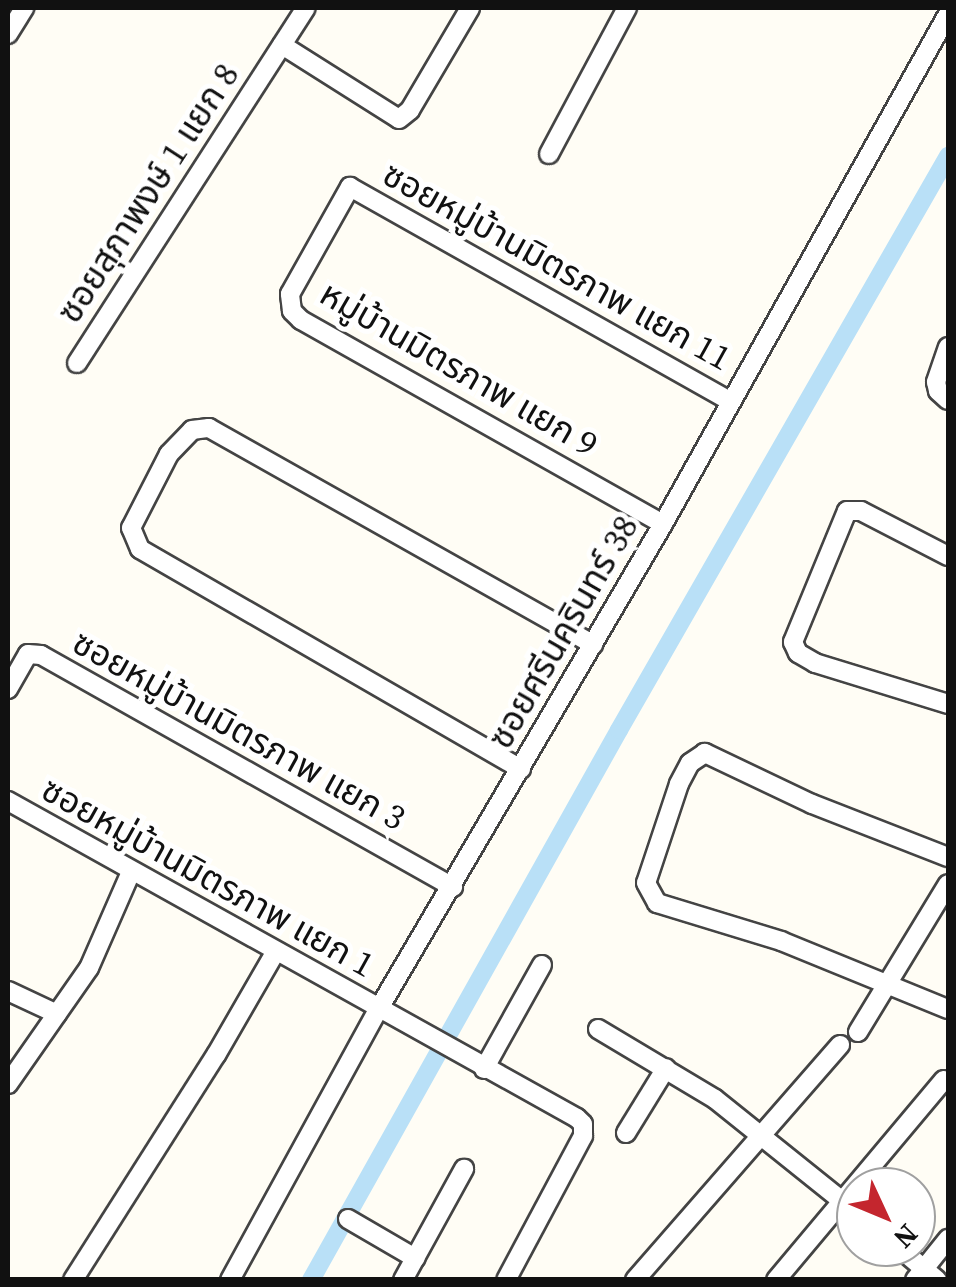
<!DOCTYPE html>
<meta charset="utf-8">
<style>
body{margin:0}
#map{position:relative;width:956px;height:1287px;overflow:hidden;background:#fffdf5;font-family:"Source Serif 4","Noto Sans Thai",serif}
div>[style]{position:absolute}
.canal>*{height:18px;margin:-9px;padding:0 9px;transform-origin:9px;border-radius:9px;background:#b9e0f7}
.roads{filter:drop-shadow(2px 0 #444) drop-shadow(-2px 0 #444) drop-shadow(0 2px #444) drop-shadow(0 -2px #444)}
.minor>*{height:18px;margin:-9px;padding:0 9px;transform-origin:9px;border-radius:9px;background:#fff}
span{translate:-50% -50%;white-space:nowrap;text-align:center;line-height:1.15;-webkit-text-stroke:10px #fff;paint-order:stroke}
.street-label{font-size:35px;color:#111}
.frame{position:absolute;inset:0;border:10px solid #111;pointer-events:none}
.north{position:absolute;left:836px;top:1167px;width:100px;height:100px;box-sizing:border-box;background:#fff;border:2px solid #a0a0a0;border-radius:50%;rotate:134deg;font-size:28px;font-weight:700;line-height:40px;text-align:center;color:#111}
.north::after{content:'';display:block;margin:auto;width:35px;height:45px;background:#c4262e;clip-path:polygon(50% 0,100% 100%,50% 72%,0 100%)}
</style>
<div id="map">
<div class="canal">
<i style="left:311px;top:1280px;width:630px;rotate:-60.75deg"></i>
<i style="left:619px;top:730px;width:662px;rotate:-60.18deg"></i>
</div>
<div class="roads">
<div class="minor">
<i style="left:8px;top:34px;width:31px;rotate:-58deg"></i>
<i style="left:282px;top:45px;width:138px;rotate:32.3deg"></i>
<i style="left:399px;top:119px;width:14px;rotate:-39deg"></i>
<i style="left:410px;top:110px;width:118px;rotate:-59.5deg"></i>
<i style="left:549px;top:154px;width:166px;rotate:-61.9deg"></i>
<i style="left:948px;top:347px;width:37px;rotate:109deg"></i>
<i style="left:936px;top:382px;width:9px;rotate:77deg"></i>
<i style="left:938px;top:391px;width:13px;rotate:42deg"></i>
<i style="left:77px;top:363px;width:422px;rotate:-57.2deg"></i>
<i style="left:663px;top:524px;width:416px;rotate:-150.6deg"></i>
<i style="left:301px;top:320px;width:13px;rotate:-135deg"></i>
<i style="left:292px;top:311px;width:17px;rotate:-97deg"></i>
<i style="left:290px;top:294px;width:123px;rotate:-60.7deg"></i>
<i style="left:350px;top:187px;width:437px;rotate:29.4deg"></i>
<i style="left:948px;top:556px;width:98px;rotate:-152.7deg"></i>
<i style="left:861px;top:511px;width:14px;rotate:180deg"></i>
<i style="left:847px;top:511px;width:142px;rotate:112.4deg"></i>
<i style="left:793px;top:642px;width:12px;rotate:66deg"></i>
<i style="left:798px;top:653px;width:20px;rotate:30deg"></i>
<i style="left:815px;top:663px;width:139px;rotate:17.1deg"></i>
<i style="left:8px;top:689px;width:40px;rotate:-60.3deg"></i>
<i style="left:28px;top:654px;width:13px;rotate:4deg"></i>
<i style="left:41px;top:655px;width:473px;rotate:29.4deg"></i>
<i style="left:521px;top:769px;width:440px;rotate:-150deg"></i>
<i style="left:140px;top:549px;width:23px;rotate:-113deg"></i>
<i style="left:131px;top:528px;width:83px;rotate:-62.8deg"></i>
<i style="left:169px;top:454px;width:33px;rotate:-46deg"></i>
<i style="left:192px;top:430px;width:17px;rotate:-7deg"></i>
<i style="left:209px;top:428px;width:441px;rotate:29.4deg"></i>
<i style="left:8px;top:801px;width:651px;rotate:29.12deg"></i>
<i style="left:577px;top:1118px;width:8px;rotate:45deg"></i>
<i style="left:583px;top:1124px;width:12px;rotate:90deg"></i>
<i style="left:583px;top:1136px;width:163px;rotate:118.1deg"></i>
<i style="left:948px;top:857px;width:146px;rotate:-158.7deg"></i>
<i style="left:812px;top:804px;width:119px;rotate:-154.5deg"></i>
<i style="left:705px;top:753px;width:18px;rotate:146deg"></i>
<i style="left:690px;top:763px;width:24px;rotate:118deg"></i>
<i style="left:679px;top:784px;width:104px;rotate:108.4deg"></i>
<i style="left:646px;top:883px;width:23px;rotate:61deg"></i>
<i style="left:657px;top:903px;width:130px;rotate:17deg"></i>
<i style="left:781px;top:941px;width:180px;rotate:22.2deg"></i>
<i style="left:8px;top:991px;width:54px;rotate:25.1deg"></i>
<i style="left:598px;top:1029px;width:136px;rotate:30.9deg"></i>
<i style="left:715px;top:1099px;width:181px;rotate:38.7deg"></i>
<i style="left:858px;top:1032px;width:173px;rotate:-58.7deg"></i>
<i style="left:484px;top:1069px;width:119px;rotate:-60.9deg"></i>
<i style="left:8px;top:1084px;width:141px;rotate:-55.1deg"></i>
<i style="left:89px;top:968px;width:105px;rotate:-66.4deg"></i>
<i style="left:626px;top:1133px;width:76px;rotate:-58.4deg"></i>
<i style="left:348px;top:1219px;width:78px;rotate:30.2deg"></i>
<i style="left:898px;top:1247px;width:51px;rotate:40.2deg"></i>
<i style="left:73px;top:1280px;width:267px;rotate:-57.6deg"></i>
<i style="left:216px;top:1055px;width:118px;rotate:-60deg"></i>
<i style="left:230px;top:1280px;width:308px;rotate:-61.3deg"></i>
<i style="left:378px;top:1010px;width:563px;rotate:-59.61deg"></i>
<i style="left:663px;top:524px;width:584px;rotate:-60.8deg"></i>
<i style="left:403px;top:1280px;width:127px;rotate:-61.2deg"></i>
<i style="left:635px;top:1280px;width:312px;rotate:-48.9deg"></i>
<i style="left:776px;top:1280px;width:261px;rotate:-50deg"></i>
<i style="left:915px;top:1280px;width:53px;rotate:-51.2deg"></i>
</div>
</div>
<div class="street-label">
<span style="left:148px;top:193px;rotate:-57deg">ซอยสุภาพงษ์ 1 แยก 8</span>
<span style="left:557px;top:266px;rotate:29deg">ซอยหมู่บ้านมิตรภาพ แยก 11</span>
<span style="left:459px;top:369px;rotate:30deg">หมู่บ้านมิตรภาพ แยก 9</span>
<span style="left:563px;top:632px;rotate:-60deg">ซอยศรีนครินทร์ 38</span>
<span style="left:239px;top:730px;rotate:29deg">ซอยหมู่บ้านมิตรภาพ แยก 3</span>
<span style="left:208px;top:877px;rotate:29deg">ซอยหมู่บ้านมิตรภาพ แยก 1</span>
</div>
<div class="frame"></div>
<div class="north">N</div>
</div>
